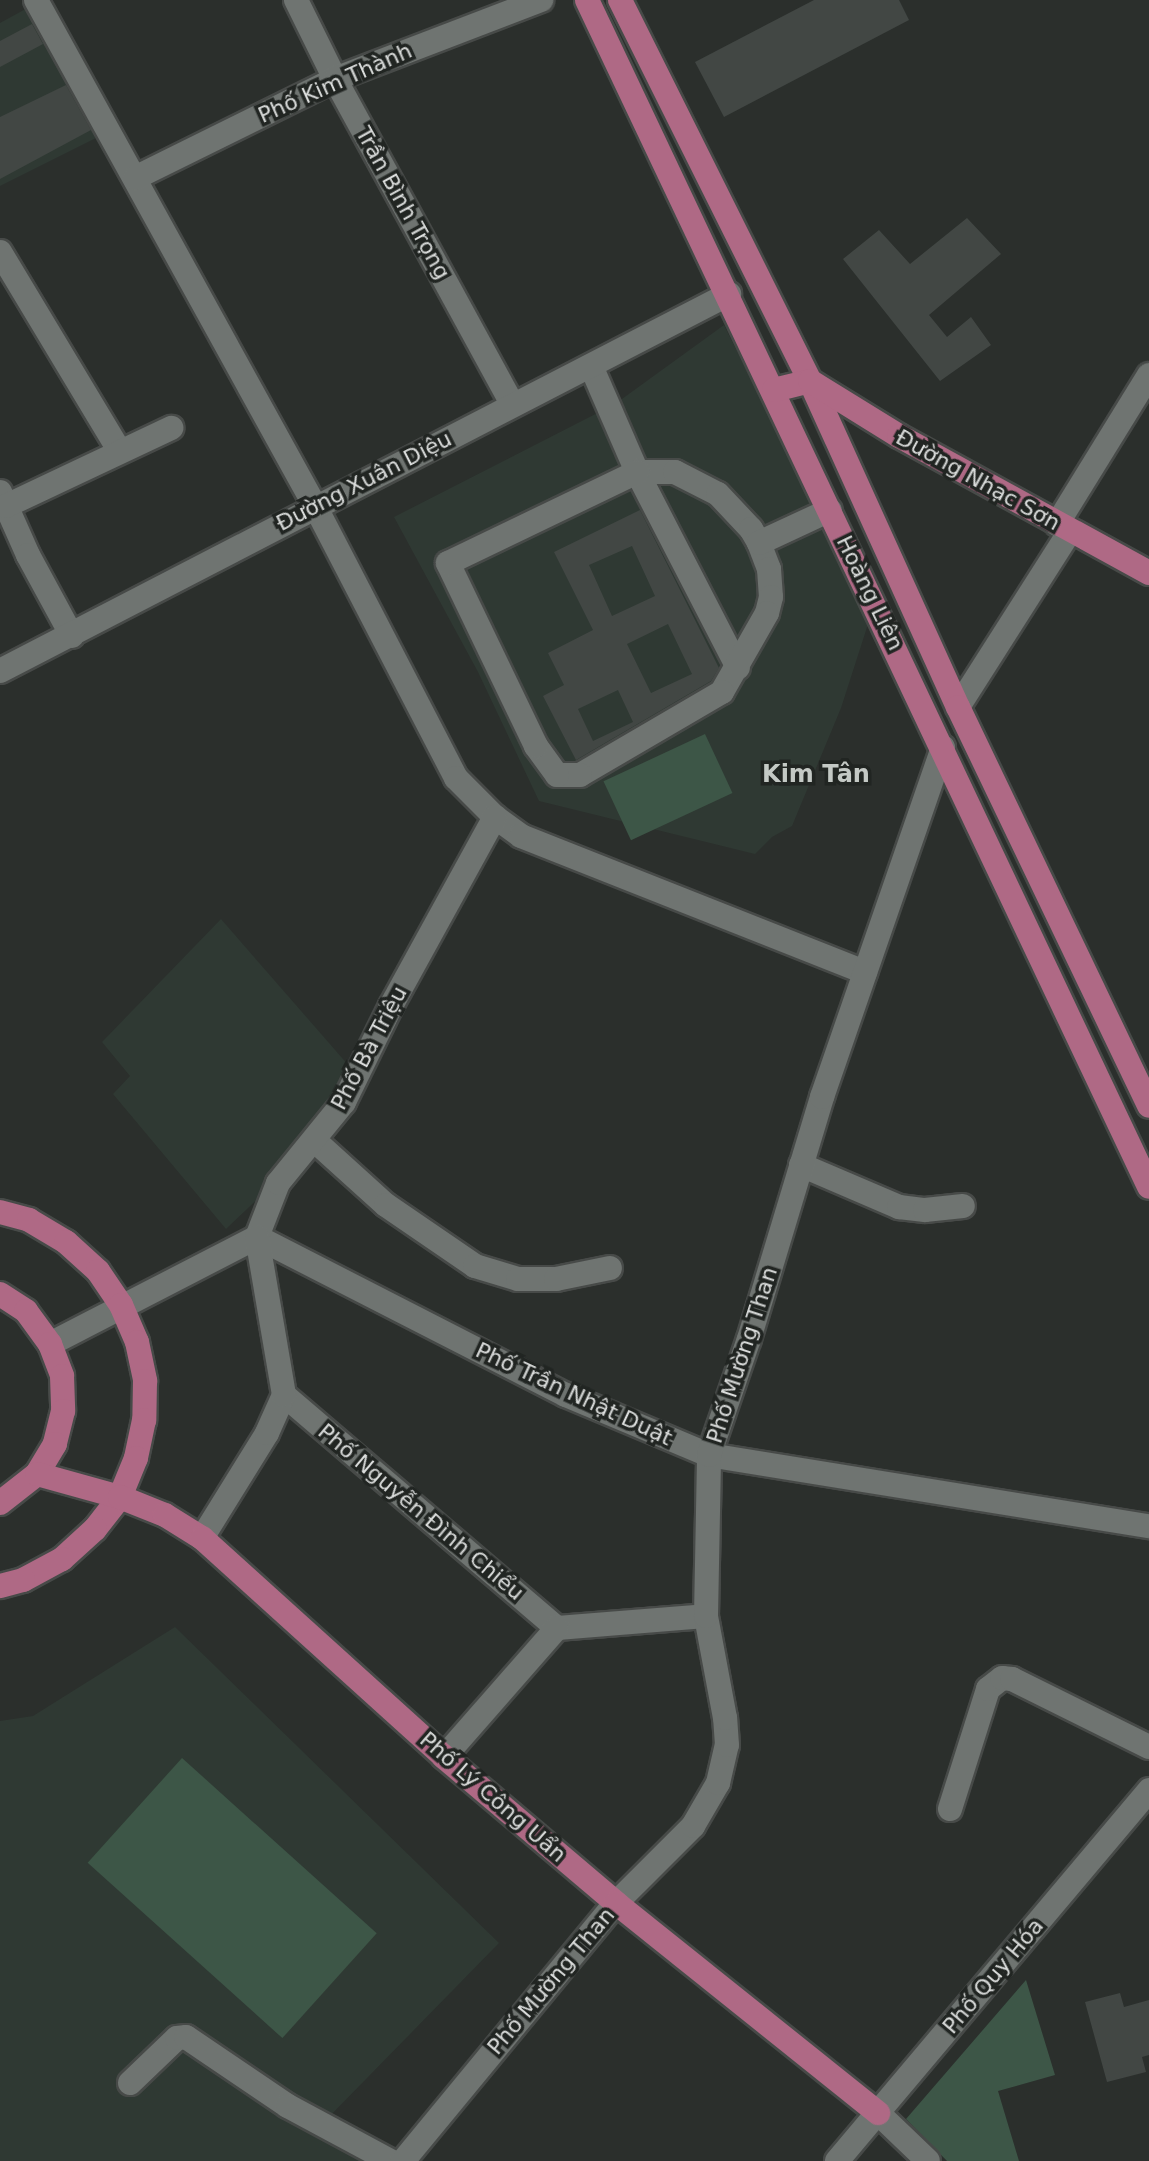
<!DOCTYPE html>
<meta charset="utf-8">
<style>
body{margin:0}
#map{position:relative;width:1149px;height:2161px;overflow:hidden;background:#2b2f2c;font-family:"DejaVu Sans",sans-serif}
div>[style]{position:absolute}
.built>*{inset:0;background:#2f3933}
.green>*{inset:0;background:#3d5647;transform-origin:0 0}
.building>*{inset:0;background:#424744}
.roads{filter:drop-shadow(2px 0 #474a48) drop-shadow(-2px 0 #474a48) drop-shadow(0 2px #474a48) drop-shadow(0 -2px #474a48)}
.minor>*{height:24px;margin:-12px;padding:0 12px;transform-origin:12px;border-radius:12px;background:#6f7471}
.major>*{height:24px;margin:-12px;padding:0 12px;transform-origin:12px;border-radius:12px;background:#af6985}
span{translate:-50% -50%;white-space:nowrap;text-align:center;line-height:1.15;-webkit-text-stroke:7px #212522;paint-order:stroke}
.street-label{font-size:22px;color:#dadcdb}
.neighbourhood-label{font-size:24px;color:#c4c9c5;font-weight:700}
</style>
<div id="map">
<div class="built">
<i style="clip-path:polygon(31px 6px,100px 136px,0 186px,0 23px)"></i>
<i style="clip-path:polygon(724px 325px,870px 618px,841px 708px,792px 826px,772px 837px,755px 854px,539px 801px,478px 672px,394px 517px,615px 404px)"></i>
<i style="clip-path:polygon(221px 919px,363px 1082px,325px 1135px,226px 1229px,113px 1094px,130px 1076px,102px 1042px)"></i>
<i style="clip-path:polygon(175px 1627px,499px 1943px,326px 2120px,373px 2161px,0 2161px,0 1721px,33px 1716px)"></i>
</div>
<div class="green">
<i style="left:705px;top:734px;width:65px;height:112px;rotate:65deg"></i>
<i style="left:182px;top:1758px;width:262px;height:141px;rotate:42deg"></i>
<i style="clip-path:polygon(1026px 1980px,1055px 2075px,998px 2091px,1019px 2161px,947px 2161px,906px 2119px)"></i>
</div>
<div class="building">
<i style="clip-path:polygon(814px 0,899px 0,909px 20px,724px 117px,695px 62px)"></i>
<i style="clip-path:polygon(32px 24px,43px 44px,0 67px,0 41px)"></i>
<i style="clip-path:polygon(66px 85px,91px 130px,0 179px,0 117px)"></i>
<i style="clip-path:polygon(967px 218px,1001px 254px,929px 315px,947px 337px,971px 317px,991px 345px,940px 381px,843px 259px,879px 230px,910px 264px)"></i>
<i style="clip-path:polygon(evenodd,640px 510px,719px 668px,711px 681px,576px 760px,543px 696px,564px 685px,548px 653px,593px 630px,554px 552px,640px 510px,632px 546px,655px 596px,612px 616px,589px 565px,632px 546px,640px 510px,668px 624px,692px 674px,651px 693px,627px 644px,668px 624px,640px 510px,618px 690px,633px 722px,593px 741px,578px 709px,618px 690px)"></i>
<i style="clip-path:polygon(1120px 1993px,1124px 2007px,1149px 2000px,1149px 2055px,1142px 2057px,1146px 2072px,1107px 2082px,1085px 2002px)"></i>
</div>
<div class="roads">
<div class="minor">
<i style="left:36px;top:0;width:578px;rotate:61.13deg"></i>
<i style="left:315px;top:506px;width:306px;rotate:62.6deg"></i>
<i style="left:456px;top:778px;width:55px;rotate:45deg"></i>
<i style="left:495px;top:817px;width:32px;rotate:36deg"></i>
<i style="left:521px;top:836px;width:370px;rotate:21.6deg"></i>
<i style="left:296px;top:0;width:88px;rotate:63.7deg"></i>
<i style="left:335px;top:79px;width:371px;rotate:61.4deg"></i>
<i style="left:135px;top:178px;width:223px;rotate:-26.3deg"></i>
<i style="left:335px;top:79px;width:221px;rotate:-21deg"></i>
<i style="left:0;top:252px;width:231px;rotate:59deg"></i>
<i style="left:591px;top:366px;width:116px;rotate:66.5deg"></i>
<i style="left:637px;top:472px;width:220px;rotate:62.7deg"></i>
<i style="left:637px;top:472px;width:38px"></i>
<i style="left:675px;top:472px;width:48px;rotate:27.1deg"></i>
<i style="left:718px;top:494px;width:48px;rotate:46.7deg"></i>
<i style="left:751px;top:529px;width:16px;rotate:60deg"></i>
<i style="left:759px;top:543px;width:28px;rotate:69deg"></i>
<i style="left:769px;top:569px;width:28px;rotate:86deg"></i>
<i style="left:771px;top:597px;width:16px;rotate:104deg"></i>
<i style="left:767px;top:613px;width:91px;rotate:119.7deg"></i>
<i style="left:722px;top:692px;width:164px;rotate:149.7deg"></i>
<i style="left:580px;top:775px;width:23px;rotate:180deg"></i>
<i style="left:557px;top:775px;width:36px;rotate:-126deg"></i>
<i style="left:536px;top:746px;width:203px;rotate:-115.7deg"></i>
<i style="left:448px;top:563px;width:210px;rotate:-25.7deg"></i>
<i style="left:0;top:492px;width:69px;rotate:66deg"></i>
<i style="left:28px;top:555px;width:92px;rotate:61.5deg"></i>
<i style="left:6px;top:506px;width:183px;rotate:-25.3deg"></i>
<i style="left:1057px;top:524px;width:175px;rotate:-58.3deg"></i>
<i style="left:759px;top:543px;width:78px;rotate:-24.9deg"></i>
<i style="left:0;top:671px;width:821px;rotate:-27.35deg"></i>
<i style="left:958px;top:707px;width:209px;rotate:-57.5deg"></i>
<i style="left:314px;top:1140px;width:97px;rotate:42.1deg"></i>
<i style="left:386px;top:1205px;width:108px;rotate:34.4deg"></i>
<i style="left:475px;top:1266px;width:45px;rotate:16.8deg"></i>
<i style="left:518px;top:1279px;width:38px"></i>
<i style="left:556px;top:1279px;width:55px;rotate:-11.5deg"></i>
<i style="left:801px;top:1165px;width:107px;rotate:23.2deg"></i>
<i style="left:899px;top:1207px;width:26px;rotate:7deg"></i>
<i style="left:925px;top:1210px;width:38px;rotate:-6deg"></i>
<i style="left:257px;top:1237px;width:347px;rotate:27.1deg"></i>
<i style="left:566px;top:1395px;width:155px;rotate:22.8deg"></i>
<i style="left:709px;top:1455px;width:446px;rotate:9.2deg"></i>
<i style="left:50px;top:1344px;width:233px;rotate:-27.3deg"></i>
<i style="left:257px;top:1237px;width:58px;rotate:-68.7deg"></i>
<i style="left:278px;top:1183px;width:104px;rotate:-50.8deg"></i>
<i style="left:344px;top:1102px;width:107px;rotate:-63.9deg"></i>
<i style="left:391px;top:1006px;width:216px;rotate:-61.2deg"></i>
<i style="left:284px;top:1395px;width:359px;rotate:40.5deg"></i>
<i style="left:557px;top:1628px;width:149px;rotate:-4.6deg"></i>
<i style="left:202px;top:1538px;width:123px;rotate:-58.2deg"></i>
<i style="left:267px;top:1433px;width:42px;rotate:-65.9deg"></i>
<i style="left:284px;top:1395px;width:160px;rotate:-99.7deg"></i>
<i style="left:444px;top:1757px;width:171px;rotate:-48.8deg"></i>
<i style="left:950px;top:1809px;width:126px;rotate:-72.4deg"></i>
<i style="left:988px;top:1689px;width:18px;rotate:-38deg"></i>
<i style="left:1002px;top:1678px;width:10px;rotate:6deg"></i>
<i style="left:1012px;top:1679px;width:153px;rotate:26.4deg"></i>
<i style="left:130px;top:2083px;width:65px;rotate:-43.8deg"></i>
<i style="left:177px;top:2038px;width:9px;rotate:-6deg"></i>
<i style="left:186px;top:2037px;width:123px;rotate:34.1deg"></i>
<i style="left:288px;top:2106px;width:116px;rotate:28.3deg"></i>
<i style="left:878px;top:2113px;width:69px;rotate:43.8deg"></i>
<i style="left:403px;top:2161px;width:335px;rotate:-50.5deg"></i>
<i style="left:616px;top:1903px;width:109px;rotate:-45deg"></i>
<i style="left:693px;top:1826px;width:50px;rotate:-59.8deg"></i>
<i style="left:718px;top:1783px;width:39px;rotate:-77deg"></i>
<i style="left:727px;top:1745px;width:27px;rotate:-94deg"></i>
<i style="left:725px;top:1718px;width:104px;rotate:-100.6deg"></i>
<i style="left:706px;top:1616px;width:161px;rotate:-88.9deg"></i>
<i style="left:709px;top:1455px;width:123px;rotate:-71deg"></i>
<i style="left:749px;top:1339px;width:253px;rotate:-73.2deg"></i>
<i style="left:822px;top:1097px;width:370px;rotate:-70.9deg"></i>
<i style="left:837px;top:2161px;width:485px;rotate:-49.9deg"></i>
</div>
<div class="major">
<i style="left:587px;top:0;width:1313px;rotate:64.66deg"></i>
<i style="left:620px;top:0;width:426px;rotate:63.5deg"></i>
<i style="left:810px;top:381px;width:358px;rotate:65.6deg"></i>
<i style="left:958px;top:707px;width:442px;rotate:64.4deg"></i>
<i style="left:774px;top:390px;width:37px;rotate:-14deg"></i>
<i style="left:810px;top:381px;width:105px;rotate:31.7deg"></i>
<i style="left:899px;top:436px;width:285px;rotate:28.7deg"></i>
<i style="left:0;top:1212px;width:30px;rotate:15deg"></i>
<i style="left:29px;top:1220px;width:43px;rotate:30.7deg"></i>
<i style="left:66px;top:1242px;width:43px;rotate:42.2deg"></i>
<i style="left:98px;top:1271px;width:41px;rotate:55.9deg"></i>
<i style="left:121px;top:1305px;width:40px;rotate:66.6deg"></i>
<i style="left:137px;top:1342px;width:40px;rotate:78deg"></i>
<i style="left:145px;top:1381px;width:39px;rotate:91deg"></i>
<i style="left:144px;top:1420px;width:39px;rotate:102deg"></i>
<i style="left:136px;top:1458px;width:42px;rotate:112.3deg"></i>
<i style="left:120px;top:1497px;width:41px;rotate:128deg"></i>
<i style="left:95px;top:1529px;width:45px;rotate:137.7deg"></i>
<i style="left:62px;top:1559px;width:44px;rotate:151.7deg"></i>
<i style="left:23px;top:1580px;width:24px;rotate:165deg"></i>
<i style="left:0;top:1294px;width:31px;rotate:33deg"></i>
<i style="left:26px;top:1311px;width:41px;rotate:54deg"></i>
<i style="left:50px;top:1344px;width:34px;rotate:69deg"></i>
<i style="left:62px;top:1376px;width:35px;rotate:88deg"></i>
<i style="left:63px;top:1411px;width:34px;rotate:104deg"></i>
<i style="left:55px;top:1444px;width:35px;rotate:121deg"></i>
<i style="left:37px;top:1474px;width:47px;rotate:141.9deg"></i>
<i style="left:37px;top:1474px;width:86px;rotate:15.5deg"></i>
<i style="left:120px;top:1497px;width:48px;rotate:21.8deg"></i>
<i style="left:165px;top:1515px;width:44px;rotate:31.9deg"></i>
<i style="left:202px;top:1538px;width:326px;rotate:42.1deg"></i>
<i style="left:444px;top:1757px;width:226px;rotate:40.3deg"></i>
<i style="left:616px;top:1903px;width:336px;rotate:38.7deg"></i>
</div>
</div>
<div class="street-label">
<span style="left:335px;top:83px;rotate:-24deg">Phố Kim Thành</span>
<span style="left:403px;top:203px;rotate:61deg">Trần Bình Trọng</span>
<span style="left:978px;top:480px;rotate:29deg">Đường Nhạc Sơn</span>
<span style="left:364px;top:481px;rotate:-27deg">Đường Xuân Diệu</span>
<span style="left:870px;top:593px;rotate:64deg">Hoàng Liên</span>
<span style="left:369px;top:1048px;rotate:-62deg">Phố Bà Triệu</span>
<span style="left:742px;top:1355px;rotate:-72deg">Phố Mường Than</span>
<span style="left:574px;top:1394px;rotate:25deg">Phố Trần Nhật Duật</span>
<span style="left:421px;top:1512px;rotate:40deg">Phố Nguyễn Đình Chiểu</span>
<span style="left:493px;top:1797px;rotate:41deg">Phố Lý Công Uẩn</span>
<span style="left:993px;top:1976px;rotate:-50deg">Phố Quy Hóa</span>
<span style="left:551px;top:1981px;rotate:-50deg">Phố Mường Than</span>
</div>
<div class="neighbourhood-label">
<span style="left:816px;top:775px">Kim Tân</span>
</div>
</div>
